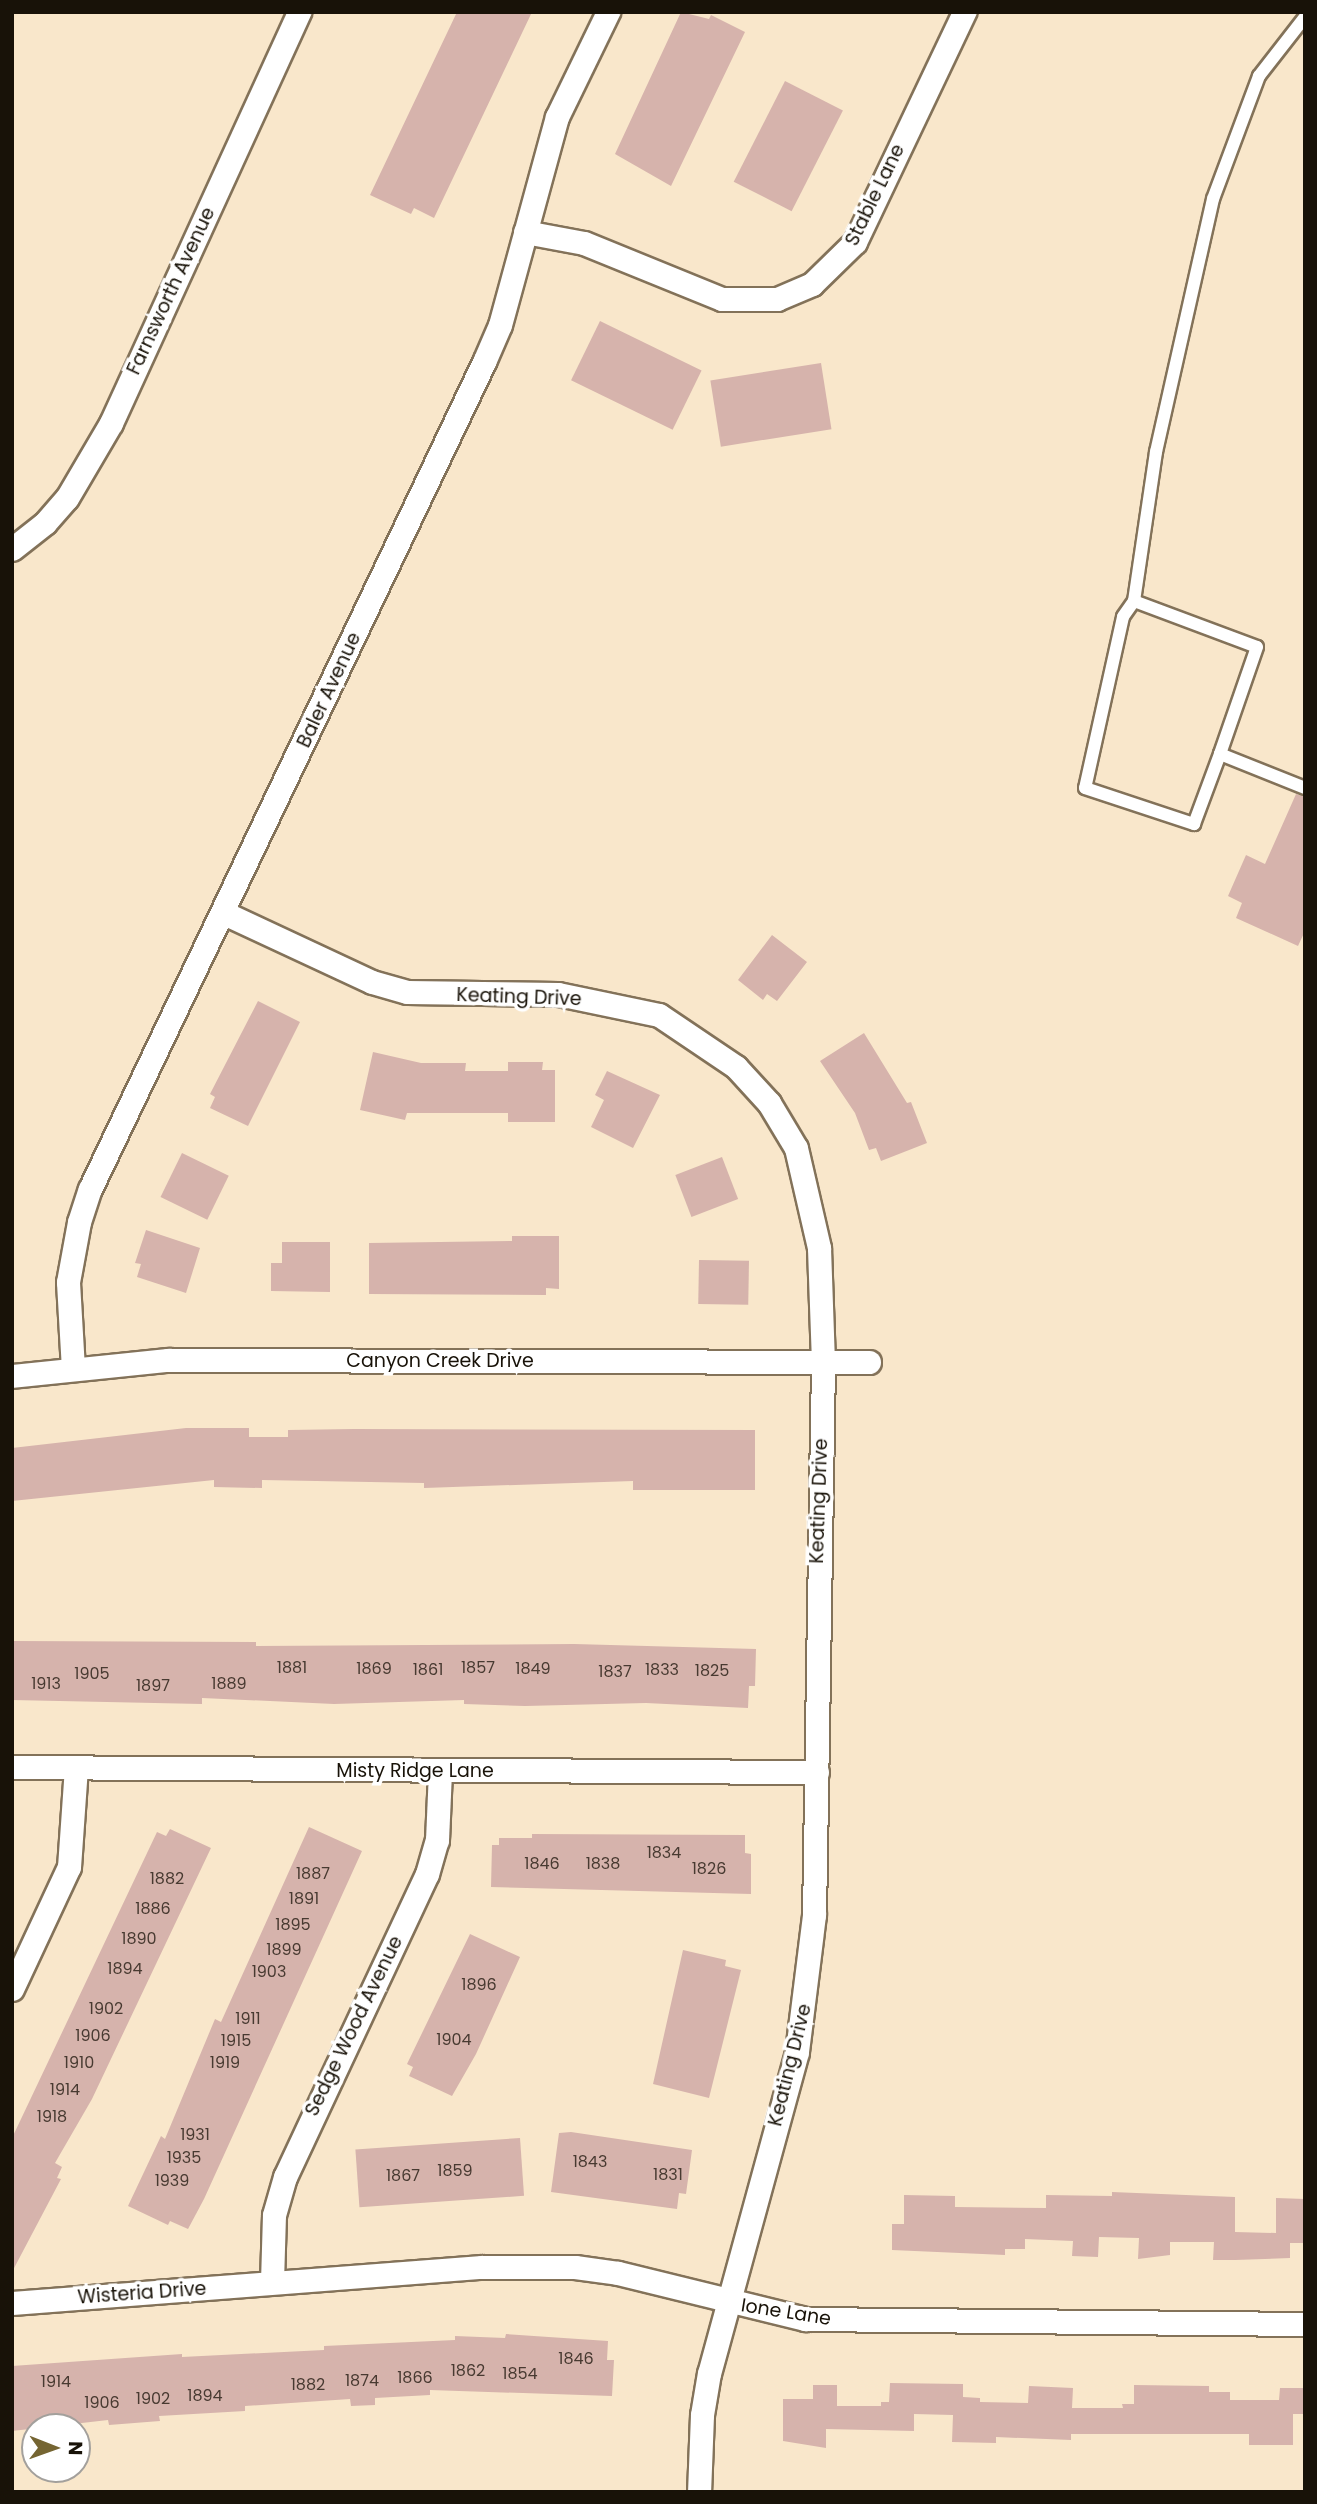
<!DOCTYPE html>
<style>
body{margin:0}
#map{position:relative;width:1317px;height:2504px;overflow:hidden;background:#f9e7cb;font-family:Poppins,sans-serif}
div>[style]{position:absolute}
.building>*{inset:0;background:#d6b3ac;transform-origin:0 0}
.roads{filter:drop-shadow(2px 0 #837259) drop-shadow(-2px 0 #837259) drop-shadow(0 2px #837259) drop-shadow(0 -2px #837259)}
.lane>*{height:12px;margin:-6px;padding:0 6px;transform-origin:6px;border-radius:6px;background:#fff}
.street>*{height:23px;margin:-11.5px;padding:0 11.5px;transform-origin:11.5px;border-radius:11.5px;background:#fff}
span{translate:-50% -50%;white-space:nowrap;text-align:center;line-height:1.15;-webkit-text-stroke:7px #fff;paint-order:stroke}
.number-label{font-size:16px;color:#483a31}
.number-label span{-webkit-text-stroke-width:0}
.street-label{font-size:19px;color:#181208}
.frame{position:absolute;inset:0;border:14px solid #181208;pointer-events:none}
.north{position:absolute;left:21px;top:2413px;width:70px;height:70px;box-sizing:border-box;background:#fff;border:2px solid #a3a09c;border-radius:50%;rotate:91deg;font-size:19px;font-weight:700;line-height:28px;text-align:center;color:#181208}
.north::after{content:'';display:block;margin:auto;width:24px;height:32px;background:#756532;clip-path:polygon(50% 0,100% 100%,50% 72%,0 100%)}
</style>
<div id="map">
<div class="building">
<i style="clip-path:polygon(457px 12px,532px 12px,434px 218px,414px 208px,411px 214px,370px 195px)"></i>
<i style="clip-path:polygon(681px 12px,709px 19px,711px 15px,745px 32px,671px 186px,615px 154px)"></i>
<i style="left:785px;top:81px;width:65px;height:113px;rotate:27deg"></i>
<i style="left:600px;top:321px;width:113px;height:66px;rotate:26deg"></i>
<i style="left:821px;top:363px;width:67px;height:112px;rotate:81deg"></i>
<i style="clip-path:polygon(1296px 794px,1305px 797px,1305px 931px,1298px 946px,1236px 918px,1242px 903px,1228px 896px,1246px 855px,1265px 864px)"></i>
<i style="clip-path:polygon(772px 935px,807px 962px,777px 1001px,767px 994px,763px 1000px,738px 980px)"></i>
<i style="clip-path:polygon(258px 1001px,300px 1022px,248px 1126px,210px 1108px,215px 1097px,210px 1094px)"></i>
<i style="clip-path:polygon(864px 1033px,907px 1103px,911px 1102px,927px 1143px,881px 1161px,876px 1148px,869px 1150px,855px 1113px,820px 1061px)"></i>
<i style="clip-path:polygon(373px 1052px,421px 1063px,466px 1063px,465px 1071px,508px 1071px,508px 1062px,543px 1062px,542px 1070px,555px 1070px,555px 1122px,508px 1122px,508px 1113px,407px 1113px,405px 1120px,360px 1110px)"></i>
<i style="clip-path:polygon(607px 1071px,660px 1095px,633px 1148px,591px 1127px,604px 1100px,595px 1095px)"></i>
<i style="left:182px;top:1153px;width:52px;height:49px;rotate:26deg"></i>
<i style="left:722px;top:1157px;width:45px;height:50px;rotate:69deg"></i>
<i style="clip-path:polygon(146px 1230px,200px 1248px,186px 1293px,137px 1277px,141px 1264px,135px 1263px)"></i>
<i style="clip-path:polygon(512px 1236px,559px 1236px,559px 1289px,546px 1288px,546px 1295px,369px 1294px,369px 1243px,512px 1241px)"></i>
<i style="clip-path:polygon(282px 1242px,330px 1242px,330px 1292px,271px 1291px,271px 1263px,282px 1263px)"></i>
<i style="left:699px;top:1260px;width:50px;height:44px;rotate:1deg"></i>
<i style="clip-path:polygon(186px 1428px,249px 1428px,249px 1437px,288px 1437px,288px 1430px,354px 1429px,755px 1430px,755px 1490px,633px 1490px,633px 1481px,424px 1488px,424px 1483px,262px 1480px,262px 1488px,214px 1487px,214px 1480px,12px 1501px,12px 1448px)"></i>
<i style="clip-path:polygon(12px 1641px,256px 1642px,256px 1646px,574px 1644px,756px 1649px,755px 1686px,749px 1686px,748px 1708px,646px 1703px,525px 1706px,464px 1704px,464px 1700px,334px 1704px,202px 1698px,202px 1704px,12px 1700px)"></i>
<i style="clip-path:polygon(309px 1827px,362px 1851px,204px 2199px,188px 2229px,170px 2221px,168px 2225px,128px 2206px,161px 2136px,165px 2139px,215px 2019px,221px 2022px)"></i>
<i style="clip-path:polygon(170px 1829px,211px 1848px,92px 2099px,55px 2163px,62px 2167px,57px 2178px,61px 2179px,12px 2272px,12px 2138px,157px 1832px,166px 1836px)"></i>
<i style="clip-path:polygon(532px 1834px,745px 1835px,745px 1853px,751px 1854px,751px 1894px,491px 1887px,492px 1845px,499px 1845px,499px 1838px,532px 1838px)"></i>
<i style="clip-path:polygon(470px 1934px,520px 1957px,476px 2054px,452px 2096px,409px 2076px,413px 2067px,407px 2064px)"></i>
<i style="clip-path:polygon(683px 1950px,726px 1960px,725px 1966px,741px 1970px,709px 2098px,653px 2084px)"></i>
<i style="clip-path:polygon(571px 2132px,692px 2150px,686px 2194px,679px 2193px,677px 2209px,551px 2192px,559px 2133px)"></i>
<i style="left:520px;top:2138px;width:58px;height:165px;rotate:86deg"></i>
<i style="clip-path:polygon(1112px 2192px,1235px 2197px,1235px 2232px,1276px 2233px,1276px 2198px,1305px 2199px,1305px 2243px,1290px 2243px,1290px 2258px,1235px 2260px,1213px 2260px,1214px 2242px,1170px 2242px,1170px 2255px,1138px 2259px,1139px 2238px,1099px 2237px,1098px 2257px,1072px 2256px,1073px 2241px,1025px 2239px,1025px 2249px,1005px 2249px,1005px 2255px,892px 2250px,892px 2224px,904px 2224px,904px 2195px,955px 2196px,955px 2207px,1046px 2208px,1046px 2195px,1112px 2196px)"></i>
<i style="clip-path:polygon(506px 2334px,608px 2341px,607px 2360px,614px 2360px,612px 2396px,430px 2390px,430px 2395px,375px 2398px,375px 2405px,351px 2406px,350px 2399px,245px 2406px,245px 2411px,159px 2416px,160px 2421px,109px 2425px,108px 2420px,12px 2431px,12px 2366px,182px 2354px,182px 2357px,324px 2350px,324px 2346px,455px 2340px,455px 2336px,505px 2338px)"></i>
<i style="clip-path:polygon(890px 2383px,963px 2384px,963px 2397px,980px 2398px,980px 2402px,1028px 2403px,1029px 2386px,1073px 2388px,1072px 2408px,1123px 2408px,1122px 2404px,1134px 2404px,1134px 2385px,1209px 2386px,1209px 2392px,1230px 2392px,1230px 2400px,1279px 2400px,1280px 2388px,1303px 2388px,1303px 2414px,1293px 2414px,1293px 2445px,1249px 2445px,1249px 2434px,1071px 2434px,1071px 2440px,996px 2437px,996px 2443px,952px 2442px,953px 2415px,914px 2414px,914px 2431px,826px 2429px,826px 2448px,783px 2441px,783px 2399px,813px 2399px,813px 2385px,837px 2385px,837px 2406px,881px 2406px,881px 2402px,889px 2402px)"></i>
</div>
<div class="roads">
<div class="lane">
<i style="left:1305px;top:17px;width:75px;rotate:127.9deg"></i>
<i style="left:1259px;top:76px;width:131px;rotate:110.5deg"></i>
<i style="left:1213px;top:199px;width:259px;rotate:102.7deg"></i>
<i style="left:1156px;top:452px;width:151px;rotate:98.4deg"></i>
<i style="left:1134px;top:601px;width:131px;rotate:20.5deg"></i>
<i style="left:1257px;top:647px;width:113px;rotate:109.1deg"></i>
<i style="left:1220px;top:754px;width:92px;rotate:21.8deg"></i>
<i style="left:1134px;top:601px;width:19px;rotate:125deg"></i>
<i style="left:1123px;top:617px;width:175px;rotate:102.5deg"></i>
<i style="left:1085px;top:788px;width:115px;rotate:18.3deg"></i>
<i style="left:1194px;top:824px;width:75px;rotate:-69.6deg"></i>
</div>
<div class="street">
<i style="left:525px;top:232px;width:60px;rotate:10.6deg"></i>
<i style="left:584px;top:243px;width:149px;rotate:22.1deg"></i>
<i style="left:722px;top:299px;width:55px"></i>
<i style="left:777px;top:299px;width:38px;rotate:-23deg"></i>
<i style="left:812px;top:284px;width:60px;rotate:-44.3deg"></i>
<i style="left:855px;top:242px;width:255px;rotate:-64.6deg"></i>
<i style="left:12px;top:549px;width:42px;rotate:-38.2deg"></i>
<i style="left:45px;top:523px;width:33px;rotate:-49deg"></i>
<i style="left:67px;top:498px;width:87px;rotate:-59.6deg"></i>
<i style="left:111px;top:423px;width:452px;rotate:-65.4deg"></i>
<i style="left:224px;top:913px;width:163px;rotate:25deg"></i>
<i style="left:372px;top:982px;width:36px;rotate:16deg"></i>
<i style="left:407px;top:992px;width:151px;rotate:0.8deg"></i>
<i style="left:558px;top:994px;width:103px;rotate:11.7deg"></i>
<i style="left:659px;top:1015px;width:93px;rotate:34deg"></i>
<i style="left:736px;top:1067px;width:49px;rotate:47.5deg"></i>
<i style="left:769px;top:1103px;width:52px;rotate:59deg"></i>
<i style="left:796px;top:1148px;width:103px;rotate:77deg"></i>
<i style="left:819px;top:1248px;width:115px;rotate:88deg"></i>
<i style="left:823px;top:1363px;width:552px;rotate:90.93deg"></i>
<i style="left:814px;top:1915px;width:138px;rotate:97.1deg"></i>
<i style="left:797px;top:2052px;width:333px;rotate:105.3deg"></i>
<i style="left:709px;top:2373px;width:43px;rotate:99.5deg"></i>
<i style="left:702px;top:2415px;width:77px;rotate:92.2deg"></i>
<i style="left:73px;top:1369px;width:87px;rotate:-93.3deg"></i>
<i style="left:68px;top:1282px;width:61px;rotate:-79.6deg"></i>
<i style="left:79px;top:1222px;width:35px;rotate:-72deg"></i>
<i style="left:90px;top:1189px;width:916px;rotate:-64.53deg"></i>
<i style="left:484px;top:362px;width:40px;rotate:-66.6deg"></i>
<i style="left:500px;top:325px;width:216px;rotate:-74.7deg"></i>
<i style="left:557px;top:117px;width:117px;rotate:-64.1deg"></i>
<i style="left:12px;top:1376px;width:157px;rotate:-5.9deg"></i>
<i style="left:168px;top:1360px;width:701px;rotate:0.16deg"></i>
<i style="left:12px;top:1767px;width:805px;rotate:0.36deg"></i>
<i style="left:12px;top:1989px;width:135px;rotate:-65deg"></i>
<i style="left:69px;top:1867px;width:99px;rotate:-86deg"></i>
<i style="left:272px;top:2282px;width:67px;rotate:-88.3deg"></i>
<i style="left:274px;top:2215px;width:40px;rotate:-74deg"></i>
<i style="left:285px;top:2177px;width:335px;rotate:-64.9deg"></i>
<i style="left:427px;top:1874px;width:35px;rotate:-74deg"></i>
<i style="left:437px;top:1840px;width:69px;rotate:-87.5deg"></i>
<i style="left:12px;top:2303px;width:471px;rotate:-4.4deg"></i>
<i style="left:482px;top:2267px;width:93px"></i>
<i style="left:575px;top:2267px;width:43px;rotate:7.9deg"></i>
<i style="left:618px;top:2273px;width:193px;rotate:13.8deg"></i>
<i style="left:805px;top:2319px;width:500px;rotate:0.57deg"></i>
</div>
</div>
<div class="number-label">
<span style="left:292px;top:1668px">1881</span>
<span style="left:478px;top:1668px">1857</span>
<span style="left:374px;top:1669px">1869</span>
<span style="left:533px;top:1669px">1849</span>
<span style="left:428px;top:1670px">1861</span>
<span style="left:662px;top:1670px">1833</span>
<span style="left:712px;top:1671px">1825</span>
<span style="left:615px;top:1672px">1837</span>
<span style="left:92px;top:1674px">1905</span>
<span style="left:46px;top:1684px">1913</span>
<span style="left:229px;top:1684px">1889</span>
<span style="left:153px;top:1686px">1897</span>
<span style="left:664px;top:1853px">1834</span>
<span style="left:542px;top:1864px">1846</span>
<span style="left:603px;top:1864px">1838</span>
<span style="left:709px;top:1869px">1826</span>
<span style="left:313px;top:1874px">1887</span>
<span style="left:167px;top:1879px">1882</span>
<span style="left:304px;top:1899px">1891</span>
<span style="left:153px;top:1909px">1886</span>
<span style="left:293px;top:1925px">1895</span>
<span style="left:139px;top:1939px">1890</span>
<span style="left:284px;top:1950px">1899</span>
<span style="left:125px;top:1969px">1894</span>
<span style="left:269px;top:1972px">1903</span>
<span style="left:479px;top:1985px">1896</span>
<span style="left:106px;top:2009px">1902</span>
<span style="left:248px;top:2019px">1911</span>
<span style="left:93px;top:2036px">1906</span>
<span style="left:454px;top:2040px">1904</span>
<span style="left:236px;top:2041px">1915</span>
<span style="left:79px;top:2063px">1910</span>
<span style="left:225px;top:2063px">1919</span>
<span style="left:65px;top:2090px">1914</span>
<span style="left:52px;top:2117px">1918</span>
<span style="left:195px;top:2135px">1931</span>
<span style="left:184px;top:2158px">1935</span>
<span style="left:590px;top:2162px">1843</span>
<span style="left:455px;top:2171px">1859</span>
<span style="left:668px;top:2175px">1831</span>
<span style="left:403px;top:2176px">1867</span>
<span style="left:172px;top:2181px">1939</span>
<span style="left:576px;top:2359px">1846</span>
<span style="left:468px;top:2371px">1862</span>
<span style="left:520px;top:2374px">1854</span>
<span style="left:415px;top:2378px">1866</span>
<span style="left:362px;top:2381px">1874</span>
<span style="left:56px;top:2382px">1914</span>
<span style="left:308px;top:2385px">1882</span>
<span style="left:205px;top:2396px">1894</span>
<span style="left:153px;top:2399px">1902</span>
<span style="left:102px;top:2403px">1906</span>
</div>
<div class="street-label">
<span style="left:875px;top:195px;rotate:-64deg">Stable Lane</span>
<span style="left:171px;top:291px;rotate:-65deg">Farnsworth Avenue</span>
<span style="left:329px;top:690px;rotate:-65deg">Baler Avenue</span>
<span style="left:519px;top:997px;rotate:2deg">Keating Drive</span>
<span style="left:440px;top:1361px">Canyon Creek Drive</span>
<span style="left:819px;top:1501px;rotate:-88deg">Keating Drive</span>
<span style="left:415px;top:1771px">Misty Ridge Lane</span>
<span style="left:354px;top:2026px;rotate:-64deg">Sedge Wood Avenue</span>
<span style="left:790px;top:2065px;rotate:-76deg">Keating Drive</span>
<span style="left:142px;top:2293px;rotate:-4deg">Wisteria Drive</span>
<span style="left:786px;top:2312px;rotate:9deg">Ione Lane</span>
</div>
<div class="frame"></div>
<div class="north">N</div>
</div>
